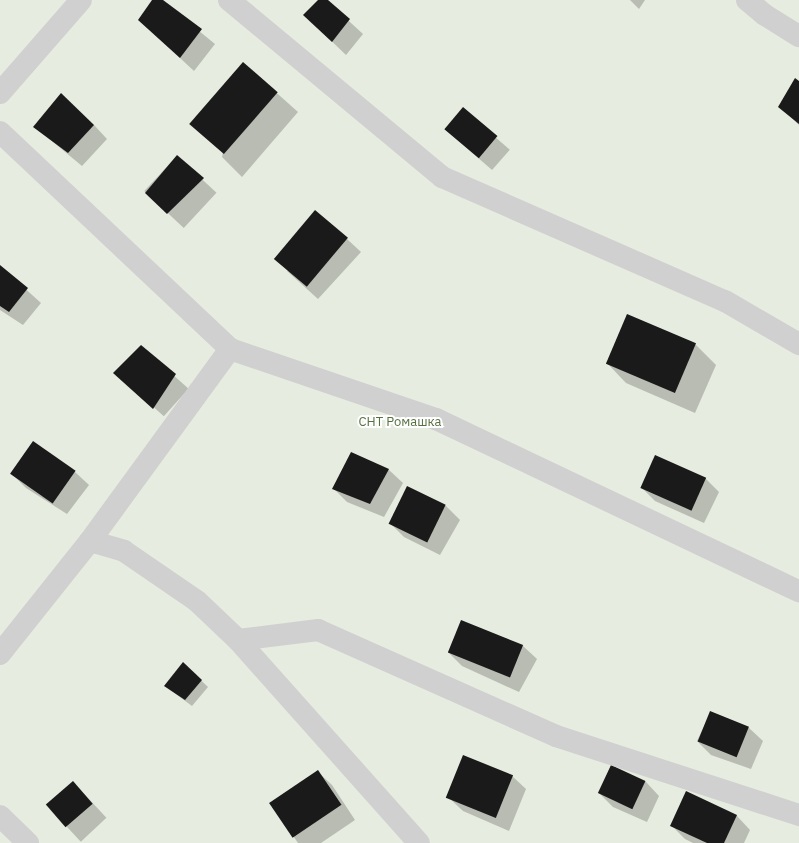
<!DOCTYPE html>
<meta charset="utf-8">
<style>
body{margin:0}
#map{position:relative;width:799px;height:843px;overflow:hidden;background:#fff;font-family:"IBM Plex Sans",sans-serif}
div>[style]{position:absolute}
.green>*{inset:0;background:#e6ecdf;transform-origin:0 0}
.shadow>*{inset:0;background:#0003;transform-origin:0 0}
.building>*{inset:0;background:#1a1a1a;transform-origin:0 0}
.street>*{height:22px;margin:-11px;padding:0 11px;transform-origin:11px;border-radius:11px;background:#d0d0d0}
span{translate:-50% -50%;white-space:nowrap;text-align:center;line-height:1.15;-webkit-text-stroke:4px #fff;paint-order:stroke}
.park-label{font-size:13px;color:#56703f}
</style>
<div id="map">
<div class="green">
<i style="left:0;top:0;width:799px;height:843px"></i>
</div>
<div class="shadow">
<i style="clip-path:polygon(153px 0,161px 0,215px 44px,194px 71px,139px 20px)"></i>
<i style="clip-path:polygon(319px 0,326px 0,363px 34px,346px 55px,318px 28px)"></i>
<i style="clip-path:polygon(630px 0,645px 0,639px 9px)"></i>
<i style="clip-path:polygon(243px 63px,298px 112px,242px 177px,222px 157px)"></i>
<i style="clip-path:polygon(799px 82px,799px 125px,779px 106px)"></i>
<i style="left:463px;top:109px;width:62px;height:27px;rotate:41deg"></i>
<i style="clip-path:polygon(94px 125px,107px 139px,82px 166px,35px 127px)"></i>
<i style="left:177px;top:156px;width:54px;height:48px;rotate:43deg"></i>
<i style="clip-path:polygon(347px 239px,361px 252px,318px 299px,287px 271px)"></i>
<i style="clip-path:polygon(0 266px,41px 303px,23px 325px,0 310px)"></i>
<i style="clip-path:polygon(627px 316px,696px 345px,716px 365px,695px 413px,626px 383px,607px 363px)"></i>
<i style="left:141px;top:346px;width:64px;height:37px;rotate:42deg"></i>
<i style="clip-path:polygon(352px 453px,389px 470px,403px 483px,384px 517px,347px 502px,333px 488px)"></i>
<i style="clip-path:polygon(75px 472px,89px 485px,67px 514px,26px 488px,12px 474px)"></i>
<i style="clip-path:polygon(705px 478px,719px 492px,704px 523px,655px 501px,642px 488px)"></i>
<i style="clip-path:polygon(407px 487px,446px 506px,460px 520px,440px 555px,404px 537px,390px 523px)"></i>
<i style="clip-path:polygon(461px 622px,523px 646px,537px 659px,519px 692px,462px 666px,448px 652px)"></i>
<i style="clip-path:polygon(184px 664px,208px 687px,192px 706px,165px 686px)"></i>
<i style="clip-path:polygon(711px 712px,749px 728px,763px 741px,751px 769px,711px 755px,697px 741px)"></i>
<i style="clip-path:polygon(611px 766px,646px 782px,659px 796px,647px 822px,613px 807px,599px 793px)"></i>
<i style="clip-path:polygon(318px 772px,332px 785px,355px 820px,321px 843px,298px 843px,272px 805px)"></i>
<i style="clip-path:polygon(512px 776px,526px 789px,509px 831px,463px 811px,449px 798px)"></i>
<i style="left:73px;top:782px;width:49px;height:35px;rotate:47deg"></i>
<i style="clip-path:polygon(686px 793px,737px 816px,750px 830px,744px 843px,693px 843px,685px 839px,671px 825px)"></i>
</div>
<div class="building">
<i style="clip-path:polygon(152px 0,163px 0,202px 29px,180px 58px,138px 20px)"></i>
<i style="clip-path:polygon(318px 0,328px 0,350px 19px,332px 42px,303px 15px)"></i>
<i style="left:243px;top:62px;width:46px;height:82px;rotate:41deg"></i>
<i style="clip-path:polygon(795px 78px,799px 81px,799px 124px,778px 107px)"></i>
<i style="clip-path:polygon(61px 93px,94px 125px,68px 153px,33px 127px)"></i>
<i style="left:463px;top:107px;width:45px;height:29px;rotate:40deg"></i>
<i style="clip-path:polygon(177px 155px,204px 178px,167px 214px,145px 193px)"></i>
<i style="left:315px;top:210px;width:43px;height:64px;rotate:40deg"></i>
<i style="clip-path:polygon(0 265px,28px 288px,9px 312px,0 306px)"></i>
<i style="left:627px;top:314px;width:75px;height:54px;rotate:23deg"></i>
<i style="clip-path:polygon(141px 345px,176px 374px,153px 409px,113px 373px)"></i>
<i style="left:33px;top:441px;width:52px;height:40px;rotate:35deg"></i>
<i style="clip-path:polygon(351px 452px,389px 469px,370px 504px,332px 489px)"></i>
<i style="left:655px;top:455px;width:56px;height:36px;rotate:24deg"></i>
<i style="left:407px;top:486px;width:43px;height:42px;rotate:26deg"></i>
<i style="left:461px;top:620px;width:67px;height:35px;rotate:22deg"></i>
<i style="clip-path:polygon(183px 662px,202px 680px,185px 700px,164px 686px)"></i>
<i style="left:710px;top:711px;width:42px;height:33px;rotate:22deg"></i>
<i style="left:463px;top:755px;width:54px;height:46px;rotate:22deg"></i>
<i style="left:611px;top:765px;width:38px;height:31px;rotate:25deg"></i>
<i style="left:318px;top:770px;width:42px;height:59px;rotate:56deg"></i>
<i style="left:73px;top:781px;width:30px;height:36px;rotate:49deg"></i>
<i style="clip-path:polygon(686px 791px,737px 815px,724px 843px,707px 843px,670px 826px)"></i>
</div>
<div class="street">
<i style="left:229px;top:0;width:277px;rotate:39.7deg"></i>
<i style="left:442px;top:177px;width:309px;rotate:23.7deg"></i>
<i style="left:725px;top:301px;width:86px;rotate:30.2deg"></i>
<i style="left:747px;top:0;width:23px;rotate:40deg"></i>
<i style="left:765px;top:15px;width:40px;rotate:32deg"></i>
<i style="left:0;top:93px;width:123px;rotate:-48.9deg"></i>
<i style="left:0;top:132px;width:316px;rotate:43.3deg"></i>
<i style="left:230px;top:349px;width:218px;rotate:18.8deg"></i>
<i style="left:436px;top:419px;width:402px;rotate:25.4deg"></i>
<i style="left:90px;top:541px;width:35px;rotate:16deg"></i>
<i style="left:124px;top:551px;width:88px;rotate:34.4deg"></i>
<i style="left:197px;top:601px;width:57px;rotate:43.6deg"></i>
<i style="left:238px;top:640px;width:272px;rotate:48.3deg"></i>
<i style="left:238px;top:640px;width:81px;rotate:-7.1deg"></i>
<i style="left:318px;top:630px;width:261px;rotate:24deg"></i>
<i style="left:556px;top:736px;width:256px;rotate:18deg"></i>
<i style="left:0;top:654px;width:144px;rotate:-51.5deg"></i>
<i style="left:90px;top:541px;width:238px;rotate:-53.9deg"></i>
<i style="left:0;top:816px;width:39px;rotate:44deg"></i>
</div>
<div class="park-label">
<span style="left:400px;top:422px">СНТ Ромашка</span>
</div>
</div>
